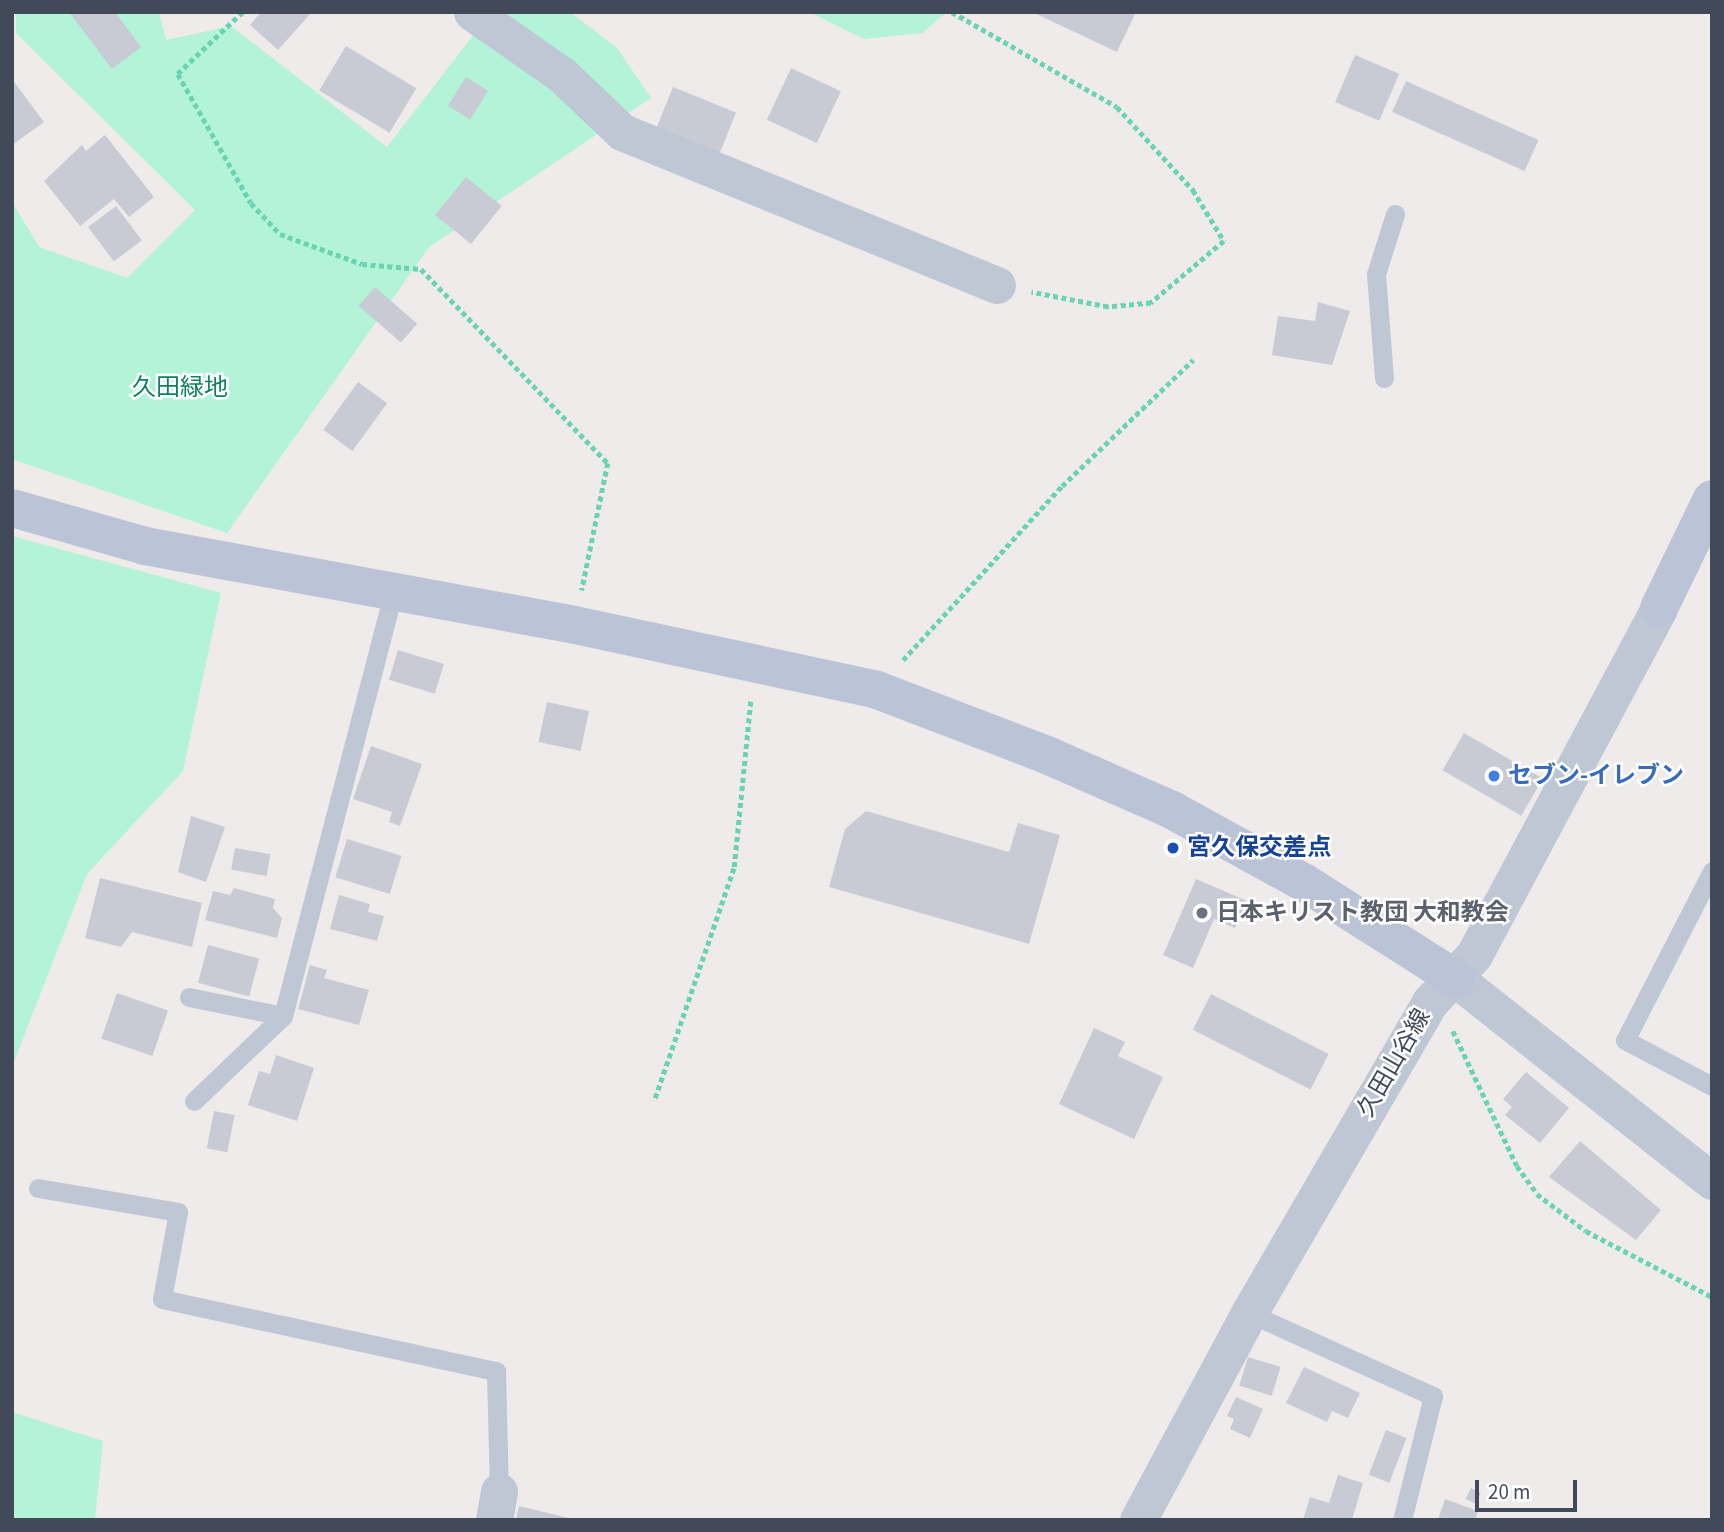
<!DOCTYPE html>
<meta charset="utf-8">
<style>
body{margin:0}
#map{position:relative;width:1724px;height:1532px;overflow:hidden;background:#efebeb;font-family:"Source Sans 3","Noto Sans JP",sans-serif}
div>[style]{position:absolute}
.green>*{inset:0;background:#b3f3d7}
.building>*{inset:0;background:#c9cbd4;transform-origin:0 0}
.path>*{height:4.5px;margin-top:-2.25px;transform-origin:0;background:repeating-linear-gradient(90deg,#68d4b2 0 5px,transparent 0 8.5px)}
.lane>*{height:19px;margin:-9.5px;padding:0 9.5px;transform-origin:9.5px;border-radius:9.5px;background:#bfc7d5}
.street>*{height:37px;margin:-18.5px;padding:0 18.5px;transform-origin:18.5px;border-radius:18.5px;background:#bfc7d5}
.secondary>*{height:38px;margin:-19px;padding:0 19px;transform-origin:19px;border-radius:19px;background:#bbc4d7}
.dots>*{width:19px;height:19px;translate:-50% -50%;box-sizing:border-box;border:4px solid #fff;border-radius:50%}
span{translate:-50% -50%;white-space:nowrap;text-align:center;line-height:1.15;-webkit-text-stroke:5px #fff;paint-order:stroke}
.park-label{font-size:24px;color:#0d825d}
.shop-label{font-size:24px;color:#366cbe;font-weight:700}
.left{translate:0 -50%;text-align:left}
.transit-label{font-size:24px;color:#164399;font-weight:700}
.worship-label{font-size:24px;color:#5b616d;font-weight:700}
.street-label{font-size:24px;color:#424a5a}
.frame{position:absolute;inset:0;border:14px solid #424a5a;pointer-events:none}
.scale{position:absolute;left:1475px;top:1480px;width:102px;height:32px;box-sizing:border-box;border:4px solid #424a5a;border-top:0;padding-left:9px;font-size:21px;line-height:24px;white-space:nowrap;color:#424a5a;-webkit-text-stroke:5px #fff;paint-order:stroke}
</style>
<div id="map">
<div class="green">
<i style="clip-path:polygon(16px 12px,159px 12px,166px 40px,231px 26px,387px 147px,491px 12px,570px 12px,617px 48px,651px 98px,429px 247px,227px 533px,12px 459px,12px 202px,39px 247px,127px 278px,195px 210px,16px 33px)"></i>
<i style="clip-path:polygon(809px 12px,947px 12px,922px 33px,864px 39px)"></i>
<i style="clip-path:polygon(12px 536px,221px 593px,183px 771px,87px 874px,12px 1067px)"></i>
<i style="clip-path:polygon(12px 1412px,103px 1441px,95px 1520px,12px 1520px)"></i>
</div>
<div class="building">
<i style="clip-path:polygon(69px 12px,115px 12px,141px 47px,112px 69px)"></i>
<i style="clip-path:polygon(261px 12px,312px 12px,278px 50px,250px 25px)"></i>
<i style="clip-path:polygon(1032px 12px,1136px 12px,1117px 52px)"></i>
<i style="left:346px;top:46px;width:82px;height:52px;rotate:31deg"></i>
<i style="left:1355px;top:55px;width:48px;height:51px;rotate:23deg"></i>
<i style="left:791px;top:68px;width:55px;height:57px;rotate:25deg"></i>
<i style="left:466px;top:77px;width:26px;height:34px;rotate:32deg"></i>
<i style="clip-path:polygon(12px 79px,44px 122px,12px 145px)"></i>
<i style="left:1406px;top:81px;width:145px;height:34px;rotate:24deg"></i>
<i style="left:673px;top:87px;width:68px;height:45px;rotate:22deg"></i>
<i style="clip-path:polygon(105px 135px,154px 197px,129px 217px,114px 199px,80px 226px,44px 181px,82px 145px,86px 151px)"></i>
<i style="left:466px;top:177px;width:46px;height:49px;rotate:39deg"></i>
<i style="left:116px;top:206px;width:43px;height:35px;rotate:53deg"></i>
<i style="left:375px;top:287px;width:56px;height:25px;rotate:41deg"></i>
<i style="clip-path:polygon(1318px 302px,1350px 311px,1332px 365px,1272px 355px,1278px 316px,1315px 321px)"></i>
<i style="left:358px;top:382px;width:36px;height:59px;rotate:36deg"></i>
<i style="left:398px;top:650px;width:48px;height:31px;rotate:17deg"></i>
<i style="left:547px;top:702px;width:43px;height:41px;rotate:12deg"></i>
<i style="left:1464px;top:733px;width:91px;height:43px;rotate:30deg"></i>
<i style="clip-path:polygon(371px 746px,422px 764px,400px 826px,389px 822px,392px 812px,353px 799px)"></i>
<i style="clip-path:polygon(866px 811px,1009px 852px,1018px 823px,1060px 835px,1029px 944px,829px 887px,845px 829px)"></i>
<i style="clip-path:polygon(191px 816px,225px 827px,206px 882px,178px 872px)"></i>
<i style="left:347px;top:839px;width:57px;height:40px;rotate:17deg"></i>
<i style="left:235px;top:848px;width:36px;height:22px;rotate:10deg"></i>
<i style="clip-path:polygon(100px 878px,202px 903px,192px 947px,132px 932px,121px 947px,85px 938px)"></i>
<i style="clip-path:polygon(1196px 879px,1247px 901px,1235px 928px,1214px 919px,1193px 968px,1163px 955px)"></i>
<i style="clip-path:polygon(234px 888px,275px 899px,273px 908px,282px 918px,277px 938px,205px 920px,213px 891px,230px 895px)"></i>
<i style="clip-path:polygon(339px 895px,370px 904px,368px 912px,384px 916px,377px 941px,330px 929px)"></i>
<i style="left:208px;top:945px;width:53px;height:39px;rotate:15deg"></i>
<i style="clip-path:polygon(310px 965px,327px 970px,324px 978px,369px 990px,359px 1025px,298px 1009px)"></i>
<i style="left:117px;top:993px;width:54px;height:48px;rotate:19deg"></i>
<i style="left:1211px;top:994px;width:132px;height:40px;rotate:27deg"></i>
<i style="clip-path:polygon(1094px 1028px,1125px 1042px,1118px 1056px,1163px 1077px,1134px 1139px,1059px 1104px)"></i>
<i style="clip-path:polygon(276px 1055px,314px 1068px,297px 1121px,248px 1105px,259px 1071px,270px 1074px)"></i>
<i style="clip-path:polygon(1526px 1072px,1569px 1108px,1540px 1143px,1505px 1115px,1512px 1107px,1503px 1099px)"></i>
<i style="left:214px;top:1111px;width:21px;height:38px;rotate:11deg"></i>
<i style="clip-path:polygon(1580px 1141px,1661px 1210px,1636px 1240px,1549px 1177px)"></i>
<i style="left:1248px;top:1357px;width:34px;height:30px;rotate:17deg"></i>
<i style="clip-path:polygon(1304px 1367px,1360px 1393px,1348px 1418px,1332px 1411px,1327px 1422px,1286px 1403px)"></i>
<i style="clip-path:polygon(1236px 1397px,1263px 1409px,1250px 1438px,1230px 1429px,1234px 1419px,1227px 1416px)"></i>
<i style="left:1386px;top:1430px;width:22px;height:48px;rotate:21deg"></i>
<i style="clip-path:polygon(1338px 1475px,1363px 1483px,1352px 1520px,1303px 1520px,1310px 1497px,1329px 1503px)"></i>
<i style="left:1471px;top:1488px;width:11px;height:12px;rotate:27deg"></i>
<i style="clip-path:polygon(1445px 1499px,1478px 1511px,1475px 1520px,1438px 1520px)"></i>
<i style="clip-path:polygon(519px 1506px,573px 1519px,573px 1520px,516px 1520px)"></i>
</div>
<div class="path">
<i style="left:243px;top:12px;width:90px;rotate:136.4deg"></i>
<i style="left:178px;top:74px;width:148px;rotate:60.5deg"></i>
<i style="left:251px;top:203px;width:42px;rotate:46.9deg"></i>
<i style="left:280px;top:234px;width:87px;rotate:20.1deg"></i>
<i style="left:362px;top:264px;width:59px;rotate:4.8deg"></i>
<i style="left:421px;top:269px;width:269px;rotate:46.1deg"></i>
<i style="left:608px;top:463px;width:130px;rotate:101.6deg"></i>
<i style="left:952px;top:12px;width:190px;rotate:29.9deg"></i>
<i style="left:1117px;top:107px;width:113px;rotate:47.5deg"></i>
<i style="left:1193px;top:190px;width:60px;rotate:58.7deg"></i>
<i style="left:1224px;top:241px;width:96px;rotate:139.7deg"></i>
<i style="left:1151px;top:303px;width:43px;rotate:174.7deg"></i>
<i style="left:1108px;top:307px;width:78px;rotate:-169deg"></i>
<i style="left:903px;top:660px;width:236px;rotate:-47.6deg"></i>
<i style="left:1062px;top:486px;width:182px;rotate:-43.9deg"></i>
<i style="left:1453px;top:1031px;width:149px;rotate:64.6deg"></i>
<i style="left:1517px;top:1166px;width:34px;rotate:54deg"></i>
<i style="left:1537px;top:1194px;width:61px;rotate:37.1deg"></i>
<i style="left:1586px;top:1231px;width:142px;rotate:27.6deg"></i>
<i style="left:655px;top:1098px;width:244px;rotate:-71.1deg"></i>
<i style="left:734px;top:867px;width:170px;rotate:-84.3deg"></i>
</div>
<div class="lane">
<i style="left:1384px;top:378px;width:104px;rotate:-94.4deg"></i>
<i style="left:1376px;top:274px;width:63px;rotate:-72.4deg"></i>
<i style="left:1712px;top:871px;width:190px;rotate:117.2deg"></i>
<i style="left:1625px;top:1040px;width:98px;rotate:27.9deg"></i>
<i style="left:189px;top:997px;width:96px;rotate:11.4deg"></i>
<i style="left:194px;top:1101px;width:123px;rotate:-43.7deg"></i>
<i style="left:283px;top:1016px;width:439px;rotate:-75.4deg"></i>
<i style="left:38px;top:1188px;width:142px;rotate:9.7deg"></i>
<i style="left:178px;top:1212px;width:88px;rotate:100.4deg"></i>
<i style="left:162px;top:1299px;width:342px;rotate:12.2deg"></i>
<i style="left:496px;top:1371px;width:120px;rotate:88.6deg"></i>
<i style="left:1249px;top:1313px;width:202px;rotate:24.3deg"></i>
<i style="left:1433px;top:1396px;width:128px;rotate:104deg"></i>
</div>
<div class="street">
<i style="left:472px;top:12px;width:110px;rotate:35deg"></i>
<i style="left:562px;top:75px;width:83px;rotate:43.5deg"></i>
<i style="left:622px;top:132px;width:405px;rotate:22.2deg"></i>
<i style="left:1456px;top:979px;width:326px;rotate:38.3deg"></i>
<i style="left:494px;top:1520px;width:29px;rotate:-80deg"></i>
<i style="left:1138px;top:1520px;width:235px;rotate:-61.8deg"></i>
<i style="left:1249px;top:1313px;width:360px;rotate:-59.8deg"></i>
<i style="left:1430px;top:1002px;width:64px;rotate:-46.9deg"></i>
<i style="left:1474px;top:955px;width:393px;rotate:-61.9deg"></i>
</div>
<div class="secondary">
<i style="left:12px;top:508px;width:138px;rotate:15.9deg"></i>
<i style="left:145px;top:546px;width:437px;rotate:10.4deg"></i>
<i style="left:575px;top:625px;width:309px;rotate:12.1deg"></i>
<i style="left:877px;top:690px;width:182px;rotate:20.9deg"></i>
<i style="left:1047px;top:755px;width:137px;rotate:23.7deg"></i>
<i style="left:1172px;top:810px;width:152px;rotate:28.8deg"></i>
<i style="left:1305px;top:883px;width:179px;rotate:32.4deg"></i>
<i style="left:1659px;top:608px;width:121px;rotate:-64.1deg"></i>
</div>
<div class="dots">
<i style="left:1494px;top:776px;background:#3f7fe0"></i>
<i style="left:1173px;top:848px;background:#1a4fb4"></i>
<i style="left:1202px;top:913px;background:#6b7280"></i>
</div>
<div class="park-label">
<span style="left:180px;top:388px">久田緑地</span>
</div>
<div class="shop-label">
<span class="left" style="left:1508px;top:776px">セブン-イレブン</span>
</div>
<div class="transit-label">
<span class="left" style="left:1187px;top:848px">宮久保交差点</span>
</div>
<div class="worship-label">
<span class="left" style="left:1216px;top:913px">日本キリスト教団 大和教会</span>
</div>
<div class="street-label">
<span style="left:1394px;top:1063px;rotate:-60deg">久田山谷線</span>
</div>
<div class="frame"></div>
<div class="scale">20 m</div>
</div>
